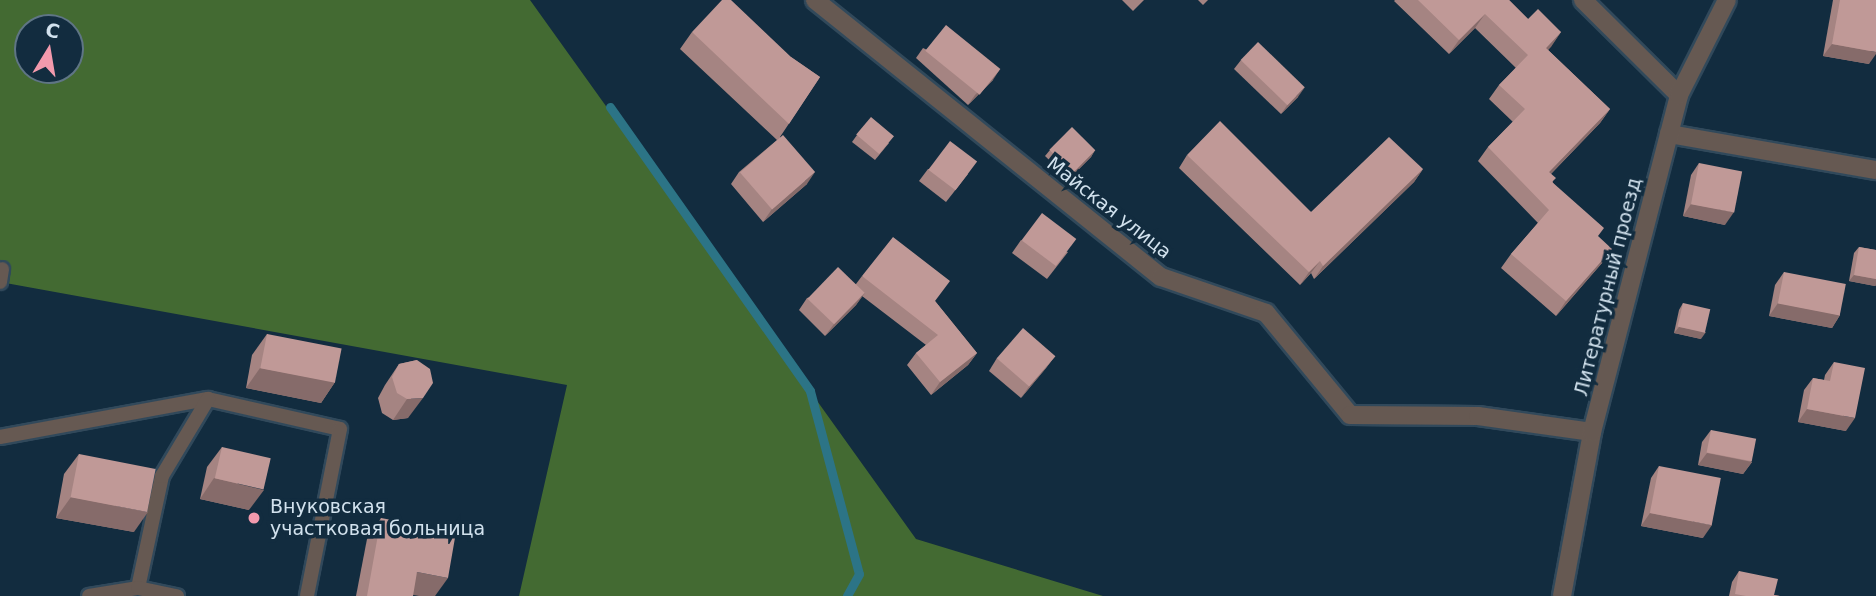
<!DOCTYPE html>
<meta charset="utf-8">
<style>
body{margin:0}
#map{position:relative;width:1876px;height:596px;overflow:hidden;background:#122c3f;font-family:"DejaVu Sans",sans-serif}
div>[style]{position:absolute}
.forest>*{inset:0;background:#436a32}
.stream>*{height:9px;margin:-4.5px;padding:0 4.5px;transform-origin:4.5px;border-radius:4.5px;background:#2c7486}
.roads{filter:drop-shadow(2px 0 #31495b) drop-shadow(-2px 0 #31495b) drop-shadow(0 2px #31495b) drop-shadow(0 -2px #31495b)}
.service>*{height:14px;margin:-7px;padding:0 7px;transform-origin:7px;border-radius:7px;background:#665952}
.minor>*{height:18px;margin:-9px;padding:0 9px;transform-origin:9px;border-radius:9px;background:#665952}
.wall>*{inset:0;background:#a58482}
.shaded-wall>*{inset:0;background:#866b6a}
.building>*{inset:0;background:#c09997;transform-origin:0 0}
.dots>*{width:19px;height:19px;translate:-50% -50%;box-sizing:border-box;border:4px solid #122c3f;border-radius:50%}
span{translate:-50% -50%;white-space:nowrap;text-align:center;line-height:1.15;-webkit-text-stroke:7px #122c3f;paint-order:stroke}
.street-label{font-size:19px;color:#d2e2ee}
.poi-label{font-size:19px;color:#d2e2ee}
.left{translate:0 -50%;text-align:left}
.north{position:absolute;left:14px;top:14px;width:70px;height:70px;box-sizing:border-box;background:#122c3f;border:2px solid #5f7585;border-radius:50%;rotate:11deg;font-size:19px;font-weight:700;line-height:28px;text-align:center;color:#d2e2ee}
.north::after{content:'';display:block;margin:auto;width:24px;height:32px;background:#f29aad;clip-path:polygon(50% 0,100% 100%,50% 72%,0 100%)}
</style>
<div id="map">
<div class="forest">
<i style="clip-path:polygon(evenodd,0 0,530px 0,916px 539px,1103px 596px,519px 596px,567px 385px,0 282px,0 0,28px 28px,70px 28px,70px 70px,28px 70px,28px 28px)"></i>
</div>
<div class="stream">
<i style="left:610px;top:107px;width:347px;rotate:54.8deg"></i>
<i style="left:810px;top:391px;width:189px;rotate:75deg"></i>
<i style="left:859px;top:574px;width:25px;rotate:119deg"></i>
</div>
<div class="roads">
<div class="service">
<i style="left:0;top:282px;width:13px;rotate:-81deg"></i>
<i style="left:0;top:437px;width:211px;rotate:-10.4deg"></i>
<i style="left:208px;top:399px;width:135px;rotate:12.8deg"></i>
<i style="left:340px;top:429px;width:170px;rotate:101.2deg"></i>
<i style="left:138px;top:588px;width:115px;rotate:-77.9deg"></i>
<i style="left:162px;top:476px;width:90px;rotate:-59.1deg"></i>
<i style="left:89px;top:596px;width:50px;rotate:-9.3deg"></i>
<i style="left:138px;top:588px;width:40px;rotate:12deg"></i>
</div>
<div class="minor">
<i style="left:815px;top:0;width:443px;rotate:38.7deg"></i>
<i style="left:1161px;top:277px;width:111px;rotate:18.9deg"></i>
<i style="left:1266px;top:313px;width:132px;rotate:50.5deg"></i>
<i style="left:1350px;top:415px;width:128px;rotate:0.4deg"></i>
<i style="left:1478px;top:416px;width:115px;rotate:8deg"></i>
<i style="left:1583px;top:0;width:135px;rotate:44.7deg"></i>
<i style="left:1669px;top:134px;width:210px;rotate:9.9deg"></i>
<i style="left:1562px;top:596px;width:167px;rotate:-79.6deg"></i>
<i style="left:1592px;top:432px;width:348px;rotate:-75.5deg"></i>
<i style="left:1679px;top:95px;width:106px;rotate:-63.2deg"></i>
</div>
</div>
<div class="wall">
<i style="clip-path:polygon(1122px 0,1144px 0,1133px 11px)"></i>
<i style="clip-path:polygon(1198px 0,1208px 0,1203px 5px)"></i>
<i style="clip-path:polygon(1395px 0,1509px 0,1528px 19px,1561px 32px,1548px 50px,1610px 109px,1600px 123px,1551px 174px,1553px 183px,1598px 237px,1602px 263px,1556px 316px,1501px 268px,1511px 254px,1538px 223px,1478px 161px,1488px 147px,1513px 122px,1489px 99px,1499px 85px,1516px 68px,1475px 28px,1449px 54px,1394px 1px)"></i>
<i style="clip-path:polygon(1833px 0,1876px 0,1869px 64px,1823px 56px)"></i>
<i style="clip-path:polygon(692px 32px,791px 57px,820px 77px,780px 137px,807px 184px,763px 222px,731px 184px,739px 172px,777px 140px,680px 49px)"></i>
<i style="clip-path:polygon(923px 48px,993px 80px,968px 105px,916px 58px)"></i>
<i style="clip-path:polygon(1241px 60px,1298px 97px,1281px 114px,1234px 69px)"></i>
<i style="clip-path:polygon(857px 135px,889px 143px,875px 160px,852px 142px)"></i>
<i style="clip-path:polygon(1050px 150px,1095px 150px,1091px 157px,1069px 179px,1045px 156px)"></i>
<i style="clip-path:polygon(1187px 155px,1311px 212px,1423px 169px,1414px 182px,1314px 279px,1311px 273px,1300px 285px,1179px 168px)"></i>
<i style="clip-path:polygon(1699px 163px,1725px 225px,1683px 216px,1691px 175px)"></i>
<i style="clip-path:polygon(928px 169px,968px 174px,946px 202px,919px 181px)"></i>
<i style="clip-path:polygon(1021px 240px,1068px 252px,1047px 279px,1012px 253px)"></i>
<i style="clip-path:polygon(1859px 247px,1876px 250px,1876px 285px,1875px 286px,1849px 281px,1854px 253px)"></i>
<i style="clip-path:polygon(1784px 272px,1840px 315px,1832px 328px,1769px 316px,1775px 285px)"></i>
<i style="clip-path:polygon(862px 276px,935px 301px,977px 353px,968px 365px,931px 395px,907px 365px,916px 353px,926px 345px,862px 296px,856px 305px,825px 336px,799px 310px,807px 298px,856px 284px)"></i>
<i style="clip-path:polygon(1683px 303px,1701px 339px,1674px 333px,1679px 310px)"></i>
<i style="clip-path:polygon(267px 334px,335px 382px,321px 403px,246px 388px,252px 355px)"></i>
<i style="clip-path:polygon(1055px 356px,1046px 368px,1021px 398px,989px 371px,997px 358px)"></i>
<i style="clip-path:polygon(417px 360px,408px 418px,393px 420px,382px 413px,378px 398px,385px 385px,399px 364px)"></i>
<i style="clip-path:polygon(1834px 362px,1846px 431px,1798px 422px,1804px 390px,1813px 378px,1824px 380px,1825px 375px)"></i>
<i style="clip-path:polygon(1711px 430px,1752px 462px,1743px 474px,1698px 465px,1702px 442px)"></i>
<i style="clip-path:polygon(222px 447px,249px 510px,200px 499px,207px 467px)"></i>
<i style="clip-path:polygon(79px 454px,134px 532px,56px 518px,64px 474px)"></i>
<i style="clip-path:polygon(1659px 466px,1703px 538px,1641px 526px,1651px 478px)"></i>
<i style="clip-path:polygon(381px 518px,413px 595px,413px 596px,356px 596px,367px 539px)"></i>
<i style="clip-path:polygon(1739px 571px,1774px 595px,1780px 596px,1729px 596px,1732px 582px)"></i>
</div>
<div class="shaded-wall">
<i style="clip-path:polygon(1485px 14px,1475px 28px,1449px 54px,1459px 40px)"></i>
<i style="clip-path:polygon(1561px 32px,1551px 47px,1536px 62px,1546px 48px)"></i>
<i style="clip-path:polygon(1832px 44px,1876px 52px,1876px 54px,1869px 64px,1823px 56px)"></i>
<i style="clip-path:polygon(1000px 69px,993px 80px,968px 105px,975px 95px)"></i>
<i style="clip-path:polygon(1305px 87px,1298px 97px,1281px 114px,1288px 104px)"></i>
<i style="clip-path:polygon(1610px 109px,1600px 123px,1539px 186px,1549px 172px)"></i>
<i style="clip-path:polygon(1095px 150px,1091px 157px,1069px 179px,1073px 173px)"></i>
<i style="clip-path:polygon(1423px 169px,1414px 182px,1314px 279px,1323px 266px)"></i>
<i style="clip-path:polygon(815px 172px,807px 184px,763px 222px,772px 209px)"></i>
<i style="clip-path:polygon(1691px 204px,1734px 212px,1725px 225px,1683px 216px)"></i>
<i style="clip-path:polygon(1612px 249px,1602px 263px,1556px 316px,1566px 301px)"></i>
<i style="clip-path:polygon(1320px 261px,1311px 273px,1300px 285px,1309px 272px)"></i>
<i style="clip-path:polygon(1854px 275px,1876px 279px,1876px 285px,1875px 286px,1849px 281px)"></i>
<i style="clip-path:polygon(865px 293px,856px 305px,825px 336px,834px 324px)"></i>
<i style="clip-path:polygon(1778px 303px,1840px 315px,1832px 328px,1769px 316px)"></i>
<i style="clip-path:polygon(1679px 327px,1706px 332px,1701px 339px,1674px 333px)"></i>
<i style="clip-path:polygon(977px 353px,968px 365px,931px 395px,940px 382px)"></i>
<i style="clip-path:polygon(1055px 356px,1046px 368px,1021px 398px,1030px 385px)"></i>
<i style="clip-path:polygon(260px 368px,335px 382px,321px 403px,246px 388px)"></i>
<i style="clip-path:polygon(423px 398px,408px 418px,393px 420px,407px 399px)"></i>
<i style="clip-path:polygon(1807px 409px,1855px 418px,1846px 431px,1798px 422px)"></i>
<i style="clip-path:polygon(1707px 453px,1752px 462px,1743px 474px,1698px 465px)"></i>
<i style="clip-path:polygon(214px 478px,264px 490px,249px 510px,200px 499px)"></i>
<i style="clip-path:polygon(71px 497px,148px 512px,134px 532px,56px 518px)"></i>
<i style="clip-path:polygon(1650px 513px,1712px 525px,1703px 538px,1641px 526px)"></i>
<i style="clip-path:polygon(417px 572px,448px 578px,435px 596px,419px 596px,403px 593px)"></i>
</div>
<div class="building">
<i style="clip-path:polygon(722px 0,731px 0,791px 57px,820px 77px,789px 124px,692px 32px)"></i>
<i style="clip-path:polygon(1418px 0,1509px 0,1528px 19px,1538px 9px,1561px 32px,1546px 48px,1610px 109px,1549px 172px,1556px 178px,1552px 182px,1604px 228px,1598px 236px,1612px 249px,1566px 301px,1511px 254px,1549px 210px,1488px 147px,1525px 109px,1499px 85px,1528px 55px,1485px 14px,1459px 40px)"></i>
<i style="clip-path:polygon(1840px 0,1876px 0,1876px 52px,1832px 44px)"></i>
<i style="left:946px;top:25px;width:70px;height:33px;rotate:39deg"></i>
<i style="left:1258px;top:42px;width:65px;height:25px;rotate:44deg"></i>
<i style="left:871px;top:117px;width:30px;height:23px;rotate:40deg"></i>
<i style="clip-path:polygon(1220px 121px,1311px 212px,1389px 137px,1423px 169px,1323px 266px,1320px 261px,1309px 272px,1187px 155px)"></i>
<i style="left:1072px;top:127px;width:33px;height:32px;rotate:45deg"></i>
<i style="left:783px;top:135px;width:49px;height:57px;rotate:49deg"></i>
<i style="left:950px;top:141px;width:34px;height:36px;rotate:37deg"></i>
<i style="left:1699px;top:163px;width:44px;height:42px;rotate:11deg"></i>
<i style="left:1042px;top:213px;width:43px;height:34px;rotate:37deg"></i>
<i style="clip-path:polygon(893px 237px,950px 281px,935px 301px,977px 353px,940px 382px,916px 353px,938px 335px,862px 276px)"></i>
<i style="clip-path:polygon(1859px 247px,1876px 250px,1876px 279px,1854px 275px)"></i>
<i style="left:838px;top:267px;width:37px;height:44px;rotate:44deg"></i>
<i style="left:1784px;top:272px;width:63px;height:32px;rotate:11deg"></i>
<i style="left:1683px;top:303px;width:28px;height:24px;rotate:13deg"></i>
<i style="left:1023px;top:328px;width:43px;height:40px;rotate:41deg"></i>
<i style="left:267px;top:334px;width:76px;height:35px;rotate:11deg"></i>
<i style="clip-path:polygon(417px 360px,430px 369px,433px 383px,423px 398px,407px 399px,397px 393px,392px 377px,399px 364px)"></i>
<i style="clip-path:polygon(1834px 362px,1865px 368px,1855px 418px,1807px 409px,1813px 378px,1830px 381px)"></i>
<i style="left:1711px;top:430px;width:46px;height:23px;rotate:11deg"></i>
<i style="left:222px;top:447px;width:50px;height:32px;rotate:13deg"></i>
<i style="left:79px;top:454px;width:78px;height:44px;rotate:11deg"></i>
<i style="left:1659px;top:466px;width:63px;height:48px;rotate:11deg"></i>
<i style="clip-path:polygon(381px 518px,456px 532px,448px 578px,417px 572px,413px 596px,367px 596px)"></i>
<i style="clip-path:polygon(1739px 571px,1778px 579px,1774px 595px,1780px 596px,1746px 596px,1735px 594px)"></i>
</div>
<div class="dots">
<i style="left:254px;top:518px;background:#f29aad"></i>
</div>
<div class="street-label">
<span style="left:1109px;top:208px;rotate:38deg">Майская улица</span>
<span style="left:1608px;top:287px;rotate:-76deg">Литературный проезд</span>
</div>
<div class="poi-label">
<span class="left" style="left:270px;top:518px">Внуковская<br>участковая больница</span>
</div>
<div class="north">С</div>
</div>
